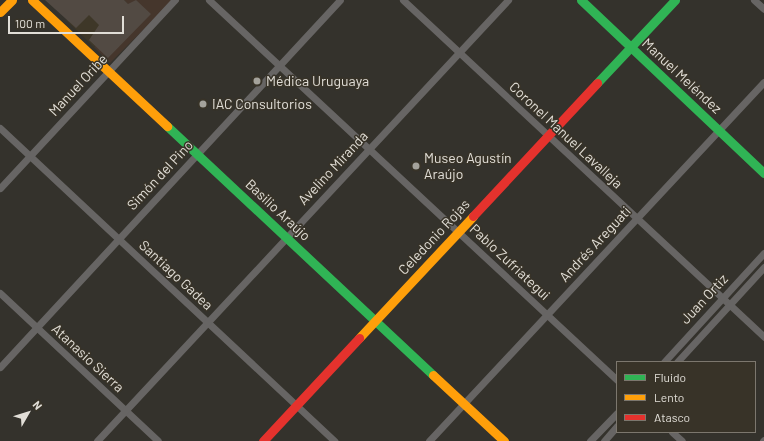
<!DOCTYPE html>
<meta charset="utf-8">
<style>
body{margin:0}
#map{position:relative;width:764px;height:441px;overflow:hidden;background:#34322c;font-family:Barlow,sans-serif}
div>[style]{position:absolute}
.commercial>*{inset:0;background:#45362c}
.built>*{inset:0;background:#3e3728}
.building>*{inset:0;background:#524a43}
.street>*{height:7px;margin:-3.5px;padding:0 3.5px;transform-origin:3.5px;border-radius:3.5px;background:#676564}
.fast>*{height:9px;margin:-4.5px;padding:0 4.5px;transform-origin:4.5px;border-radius:4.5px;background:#30b455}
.slow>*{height:9px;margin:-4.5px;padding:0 4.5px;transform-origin:4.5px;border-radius:4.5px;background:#ff9f0a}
.jam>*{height:9px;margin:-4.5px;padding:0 4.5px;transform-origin:4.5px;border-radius:4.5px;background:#e5322d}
.dots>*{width:11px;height:11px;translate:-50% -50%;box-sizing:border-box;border:2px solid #383328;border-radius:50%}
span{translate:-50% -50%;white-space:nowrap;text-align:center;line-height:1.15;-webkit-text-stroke:3px #383328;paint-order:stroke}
.street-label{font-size:14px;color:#e1ded7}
.poi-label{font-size:14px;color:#e1ded7}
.left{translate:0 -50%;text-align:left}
.legend{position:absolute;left:616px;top:361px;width:140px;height:72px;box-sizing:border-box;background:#383328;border:1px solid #7c776e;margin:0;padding:5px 7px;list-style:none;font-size:12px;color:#e1ded7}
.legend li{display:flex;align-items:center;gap:8px;height:20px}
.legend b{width:20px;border:1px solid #7c776e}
.north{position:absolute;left:8px;top:393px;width:40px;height:40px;-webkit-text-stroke:3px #383328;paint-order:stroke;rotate:51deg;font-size:11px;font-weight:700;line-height:16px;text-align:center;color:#e1ded7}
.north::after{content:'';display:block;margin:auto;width:14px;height:18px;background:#e1ded7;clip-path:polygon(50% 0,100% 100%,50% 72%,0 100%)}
.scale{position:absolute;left:8px;top:16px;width:116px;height:18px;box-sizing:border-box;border:2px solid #e1ded7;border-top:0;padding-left:5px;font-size:12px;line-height:14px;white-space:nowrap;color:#e1ded7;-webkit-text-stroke:3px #383328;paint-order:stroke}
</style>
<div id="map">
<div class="commercial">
<i style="clip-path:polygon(124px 0,173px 0,110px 63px,94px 47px,131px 7px)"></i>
</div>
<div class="built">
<i style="clip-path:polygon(85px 0,124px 0,131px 7px,94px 47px,66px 20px)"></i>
</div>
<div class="building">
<i style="clip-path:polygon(45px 0,124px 0,128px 4px,136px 0,151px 14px,108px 58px,89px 40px,99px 25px,89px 15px,76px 28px)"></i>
</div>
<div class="street">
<i style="left:209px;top:0;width:558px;rotate:42.96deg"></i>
<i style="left:403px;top:0;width:494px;rotate:43deg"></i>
<i style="left:754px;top:0;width:13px;rotate:42deg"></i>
<i style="left:0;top:128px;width:458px;rotate:43.1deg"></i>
<i style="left:0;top:188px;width:257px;rotate:-47.1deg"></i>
<i style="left:0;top:293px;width:216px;rotate:43.1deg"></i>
<i style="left:664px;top:362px;width:148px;rotate:-47.5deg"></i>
<i style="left:677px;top:362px;width:129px;rotate:-47.5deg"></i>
<i style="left:0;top:367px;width:500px;rotate:-47.19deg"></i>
<i style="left:672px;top:432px;width:13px;rotate:42deg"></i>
<i style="left:97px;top:441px;width:603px;rotate:-47.02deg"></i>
<i style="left:429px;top:441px;width:491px;rotate:-47deg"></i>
<i style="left:590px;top:441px;width:39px;rotate:-46deg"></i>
<i style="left:604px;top:441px;width:20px;rotate:-49deg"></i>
<i style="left:763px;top:441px;width:1px;rotate:-45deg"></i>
</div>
<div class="fast">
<i style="left:581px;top:0;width:252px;rotate:43.4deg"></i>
<i style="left:597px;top:83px;width:114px;rotate:-46.8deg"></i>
<i style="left:167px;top:126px;width:364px;rotate:43.1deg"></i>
</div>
<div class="slow">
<i style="left:32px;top:0;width:185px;rotate:43deg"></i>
<i style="left:0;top:12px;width:17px;rotate:-45deg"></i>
<i style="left:359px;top:338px;width:167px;rotate:-46.9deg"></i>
<i style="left:433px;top:375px;width:97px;rotate:42.9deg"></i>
</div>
<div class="jam">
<i style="left:473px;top:216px;width:182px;rotate:-47deg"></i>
<i style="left:263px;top:441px;width:141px;rotate:-47deg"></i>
</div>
<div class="dots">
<i style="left:257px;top:81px;background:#a4a29b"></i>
<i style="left:203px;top:104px;background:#a4a29b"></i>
<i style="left:416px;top:166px;background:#a4a29b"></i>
</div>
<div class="street-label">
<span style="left:682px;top:76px;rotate:43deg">Manuel Meléndez</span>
<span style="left:78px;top:85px;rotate:-47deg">Manuel Oribe</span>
<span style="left:566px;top:135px;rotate:43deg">Coronel Manuel Lavalleja</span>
<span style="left:333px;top:168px;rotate:-47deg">Avelino Miranda</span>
<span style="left:160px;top:175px;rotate:-47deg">Simón del Pino</span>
<span style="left:278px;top:210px;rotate:43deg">Basilio Araújo</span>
<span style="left:434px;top:237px;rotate:-47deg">Celedonio Rojas</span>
<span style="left:595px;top:244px;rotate:-47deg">Andrés Areguati</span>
<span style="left:510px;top:262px;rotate:43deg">Pablo Zufriategui</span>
<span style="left:176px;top:275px;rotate:43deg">Santiago Gadea</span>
<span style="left:704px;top:299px;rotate:-47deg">Juan Ortiz</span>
<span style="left:88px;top:358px;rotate:43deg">Atanasio Sierra</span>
</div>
<div class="poi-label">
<span class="left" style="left:266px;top:81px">Médica Uruguaya</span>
<span class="left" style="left:212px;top:104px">IAC Consultorios</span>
<span class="left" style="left:424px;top:166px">Museo Agustín<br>Araújo</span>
</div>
<ul class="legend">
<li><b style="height:5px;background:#30b455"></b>Fluido</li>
<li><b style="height:5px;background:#ff9f0a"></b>Lento</li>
<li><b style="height:5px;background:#e5322d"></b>Atasco</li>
</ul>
<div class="north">N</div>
<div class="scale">100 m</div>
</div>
